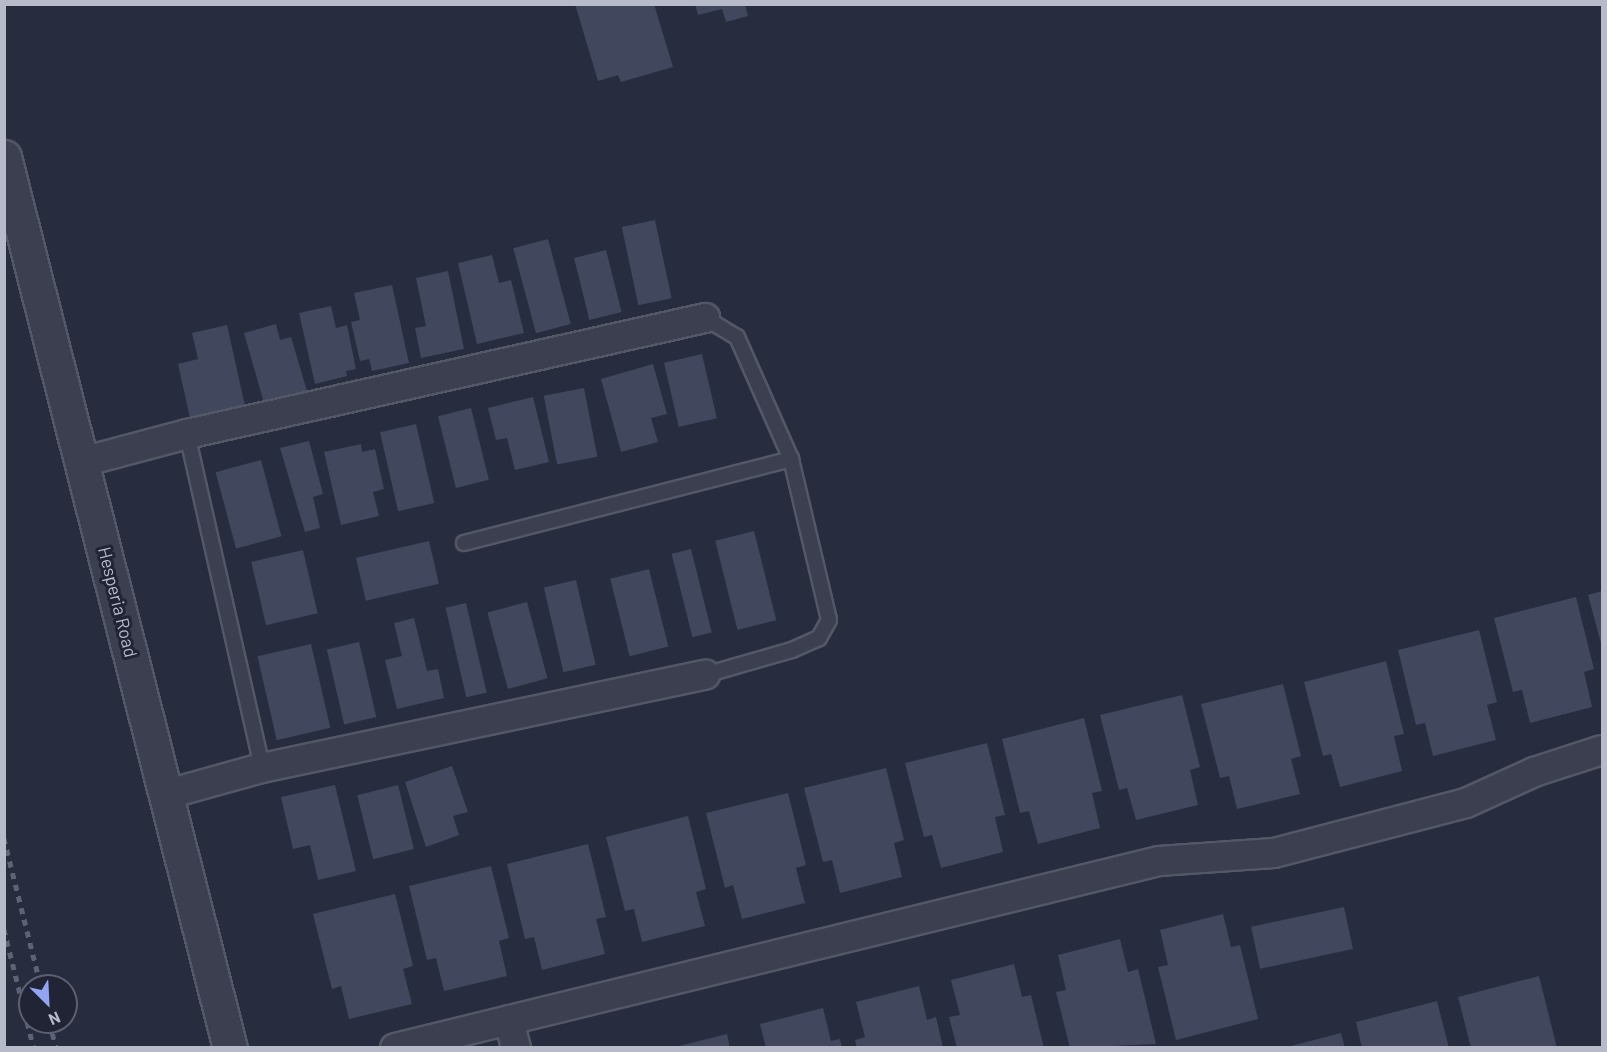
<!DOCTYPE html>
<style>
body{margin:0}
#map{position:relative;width:1607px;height:1052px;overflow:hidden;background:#272c3f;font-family:Barlow,sans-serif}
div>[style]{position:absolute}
.building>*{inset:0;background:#41475d;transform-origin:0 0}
.roads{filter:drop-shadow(2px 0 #535766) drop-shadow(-2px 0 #535766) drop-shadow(0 2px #535766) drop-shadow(0 -2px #535766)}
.service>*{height:14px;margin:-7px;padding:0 7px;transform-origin:7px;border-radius:7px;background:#3b3f4f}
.minor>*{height:28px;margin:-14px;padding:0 14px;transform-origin:14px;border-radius:14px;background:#3b3f4f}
.tertiary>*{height:33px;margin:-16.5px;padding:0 16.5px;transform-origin:16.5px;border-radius:16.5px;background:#3b3f4f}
.rail>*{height:4.5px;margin-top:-2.25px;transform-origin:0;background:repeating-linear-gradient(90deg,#5d6276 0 6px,transparent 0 12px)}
span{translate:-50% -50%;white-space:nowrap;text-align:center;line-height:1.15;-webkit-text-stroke:6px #202434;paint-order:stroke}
.street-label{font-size:18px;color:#b7bbc9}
.frame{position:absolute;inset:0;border:6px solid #b7bbc9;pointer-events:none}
.north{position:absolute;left:18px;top:974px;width:60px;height:60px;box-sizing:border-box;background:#202434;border:2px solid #5c6070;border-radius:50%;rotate:156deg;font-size:16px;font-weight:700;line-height:24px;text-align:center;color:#b7bbc9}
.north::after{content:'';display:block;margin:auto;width:21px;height:27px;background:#93a5f2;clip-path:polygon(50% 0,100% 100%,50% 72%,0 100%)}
</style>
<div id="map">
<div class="building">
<i style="clip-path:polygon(575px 4px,654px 4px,673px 67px,621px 82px,618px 75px,598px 81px)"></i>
<i style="clip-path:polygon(695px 4px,745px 4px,748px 16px,726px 22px,722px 9px,698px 15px)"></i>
<i style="left:655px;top:220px;width:80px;height:34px;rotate:78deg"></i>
<i style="left:548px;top:239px;width:88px;height:36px;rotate:75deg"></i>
<i style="left:606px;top:250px;width:64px;height:33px;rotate:76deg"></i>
<i style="clip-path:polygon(492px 255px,499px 283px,511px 280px,524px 333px,477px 344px,458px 263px)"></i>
<i style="clip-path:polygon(448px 271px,464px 349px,421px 358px,415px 328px,426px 326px,416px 278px)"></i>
<i style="clip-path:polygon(392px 285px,409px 363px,372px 371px,369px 359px,360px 361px,351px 322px,360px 320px,354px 293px)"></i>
<i style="clip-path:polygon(331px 306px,336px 328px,347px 325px,356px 369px,346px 371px,347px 376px,315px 384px,299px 313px)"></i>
<i style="clip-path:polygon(276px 324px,280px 340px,291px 337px,307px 391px,264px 403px,244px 333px)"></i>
<i style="clip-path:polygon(227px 325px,245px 406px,190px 418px,178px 364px,198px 359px,192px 333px)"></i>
<i style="left:702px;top:354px;width:66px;height:39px;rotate:77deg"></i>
<i style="clip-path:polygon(653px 364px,667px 414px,651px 418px,658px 442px,621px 452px,601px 379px)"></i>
<i style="left:584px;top:388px;width:70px;height:41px;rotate:79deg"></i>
<i style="clip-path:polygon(533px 397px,549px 462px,515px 470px,507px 438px,496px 440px,488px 408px)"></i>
<i style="left:471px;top:408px;width:74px;height:34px;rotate:76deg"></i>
<i style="left:416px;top:424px;width:81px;height:37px;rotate:77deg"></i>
<i style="clip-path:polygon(309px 441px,323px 494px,313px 497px,320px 528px,305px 532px,280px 448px)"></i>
<i style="clip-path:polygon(361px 444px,362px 452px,375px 449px,384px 489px,373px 492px,379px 516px,341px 525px,324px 452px)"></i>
<i style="left:261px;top:460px;width:79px;height:47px;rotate:75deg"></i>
<i style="left:754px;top:531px;width:92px;height:40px;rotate:76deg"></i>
<i style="left:429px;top:541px;width:44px;height:75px;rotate:77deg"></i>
<i style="left:691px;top:549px;width:86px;height:20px;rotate:76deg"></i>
<i style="left:303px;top:550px;width:65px;height:53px;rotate:77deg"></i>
<i style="left:649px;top:569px;width:80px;height:40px;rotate:76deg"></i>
<i style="left:576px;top:580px;width:87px;height:33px;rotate:77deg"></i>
<i style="clip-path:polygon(1602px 591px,1602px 647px,1588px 595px)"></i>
<i style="clip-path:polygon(1576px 597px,1594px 669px,1584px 672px,1592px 707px,1530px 723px,1522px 690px,1513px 692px,1494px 618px)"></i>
<i style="left:527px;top:602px;width:79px;height:41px;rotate:75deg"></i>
<i style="left:466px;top:603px;width:92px;height:21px;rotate:77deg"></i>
<i style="clip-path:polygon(414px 618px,427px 671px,438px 669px,444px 698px,397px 709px,385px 660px,402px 656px,394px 623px)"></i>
<i style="clip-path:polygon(1479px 630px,1497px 702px,1487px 705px,1496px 740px,1433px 756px,1425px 723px,1416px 725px,1398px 650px)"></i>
<i style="left:359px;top:642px;width:77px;height:33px;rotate:77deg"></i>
<i style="left:311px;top:644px;width:86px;height:55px;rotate:77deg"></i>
<i style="clip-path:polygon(1386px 661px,1404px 734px,1394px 736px,1402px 771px,1340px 787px,1331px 754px,1323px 756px,1304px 682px)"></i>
<i style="clip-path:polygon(1283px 684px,1301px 756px,1291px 759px,1300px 794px,1237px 809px,1229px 776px,1220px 778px,1201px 704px)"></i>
<i style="clip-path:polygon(1182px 695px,1200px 767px,1190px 770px,1198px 805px,1136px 820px,1127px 788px,1119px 790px,1100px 715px)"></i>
<i style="clip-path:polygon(1084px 718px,1102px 791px,1092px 793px,1100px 828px,1038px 844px,1029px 811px,1020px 813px,1002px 739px)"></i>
<i style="clip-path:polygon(987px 743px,1005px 815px,995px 817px,1003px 852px,941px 868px,932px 835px,924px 837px,905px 763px)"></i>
<i style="clip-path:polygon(452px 766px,468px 812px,453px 816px,459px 835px,426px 847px,405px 782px)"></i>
<i style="clip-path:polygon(886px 768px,904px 840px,894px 843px,902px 877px,840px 893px,832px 860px,823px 862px,804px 788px)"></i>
<i style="clip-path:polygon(335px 785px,356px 871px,318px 880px,310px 845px,293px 849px,281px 797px)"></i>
<i style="left:398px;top:785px;width:66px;height:42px;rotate:76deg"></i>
<i style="clip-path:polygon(788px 793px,806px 865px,796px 868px,805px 903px,742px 919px,733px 885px,725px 888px,706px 813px)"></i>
<i style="clip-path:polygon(688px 816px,706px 889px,696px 892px,705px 926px,642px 942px,634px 909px,625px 911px,606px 837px)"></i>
<i style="clip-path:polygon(588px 844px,606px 917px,596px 919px,605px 954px,542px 970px,534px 937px,525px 939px,507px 864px)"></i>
<i style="clip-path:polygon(491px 866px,509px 938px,499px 941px,507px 976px,444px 991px,436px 958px,427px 960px,409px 886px)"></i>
<i style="clip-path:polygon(395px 894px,413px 966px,403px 969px,412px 1004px,349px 1019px,341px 986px,332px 989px,313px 914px)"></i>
<i style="left:1344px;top:907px;width:43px;height:95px;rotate:78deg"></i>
<i style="clip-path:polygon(1223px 914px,1231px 947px,1240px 945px,1258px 1019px,1176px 1040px,1158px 967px,1168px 965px,1160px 930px)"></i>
<i style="clip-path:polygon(1120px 939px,1128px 972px,1138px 969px,1156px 1044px,1070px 1048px,1056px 992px,1066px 990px,1058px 955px)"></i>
<i style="clip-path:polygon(1014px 964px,1022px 997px,1031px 995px,1044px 1048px,957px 1048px,949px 1017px,960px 1015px,951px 980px)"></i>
<i style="clip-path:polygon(1539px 976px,1557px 1048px,1471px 1048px,1458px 997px)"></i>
<i style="clip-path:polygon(919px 986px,927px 1020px,936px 1017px,943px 1048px,857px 1048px,855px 1040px,865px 1037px,856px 1002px)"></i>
<i style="clip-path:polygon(1437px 1001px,1449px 1048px,1362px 1048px,1356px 1022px)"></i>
<i style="clip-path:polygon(823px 1008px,831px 1041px,840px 1039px,842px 1048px,766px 1048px,760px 1024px)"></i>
<i style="clip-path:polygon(1341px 1033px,1345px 1048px,1287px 1048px,1287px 1047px)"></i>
<i style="clip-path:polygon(727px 1034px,730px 1048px,676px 1048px,675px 1047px)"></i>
</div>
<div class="roads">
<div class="service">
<i style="left:705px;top:318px;width:37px;rotate:31deg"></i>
<i style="left:737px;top:337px;width:133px;rotate:66.1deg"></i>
<i style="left:791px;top:459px;width:165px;rotate:76.7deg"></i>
<i style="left:829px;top:620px;width:21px;rotate:119deg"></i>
<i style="left:819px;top:638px;width:30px;rotate:156deg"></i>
<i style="left:792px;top:650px;width:91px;rotate:164deg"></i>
<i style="left:187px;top:434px;width:342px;rotate:77.3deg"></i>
<i style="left:464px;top:543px;width:338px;rotate:-14.4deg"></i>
</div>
<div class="minor">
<i style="left:82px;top:462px;width:109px;rotate:-14.9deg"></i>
<i style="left:187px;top:434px;width:531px;rotate:-12.62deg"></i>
<i style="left:168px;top:794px;width:98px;rotate:-15.5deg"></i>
<i style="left:262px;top:768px;width:453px;rotate:-11.9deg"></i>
<i style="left:509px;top:1020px;width:29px;rotate:76deg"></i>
<i style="left:395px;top:1048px;width:787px;rotate:-13.75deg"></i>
<i style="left:1159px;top:861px;width:115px;rotate:-4deg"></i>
<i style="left:1274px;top:853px;width:198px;rotate:-14.6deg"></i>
<i style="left:1466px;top:803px;width:75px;rotate:-24.5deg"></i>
<i style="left:1534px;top:772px;width:71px;rotate:-17.9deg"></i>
</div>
<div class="tertiary">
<i style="left:4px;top:157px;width:919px;rotate:75.77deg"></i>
</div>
</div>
<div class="rail">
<i style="left:4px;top:838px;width:153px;rotate:76deg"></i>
<i style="left:4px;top:929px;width:123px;rotate:75.9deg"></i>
<i style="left:50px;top:1022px;width:27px;rotate:77deg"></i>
</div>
<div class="street-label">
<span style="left:118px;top:602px;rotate:76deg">Hesperia Road</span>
</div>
<div class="frame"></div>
<div class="north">N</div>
</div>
